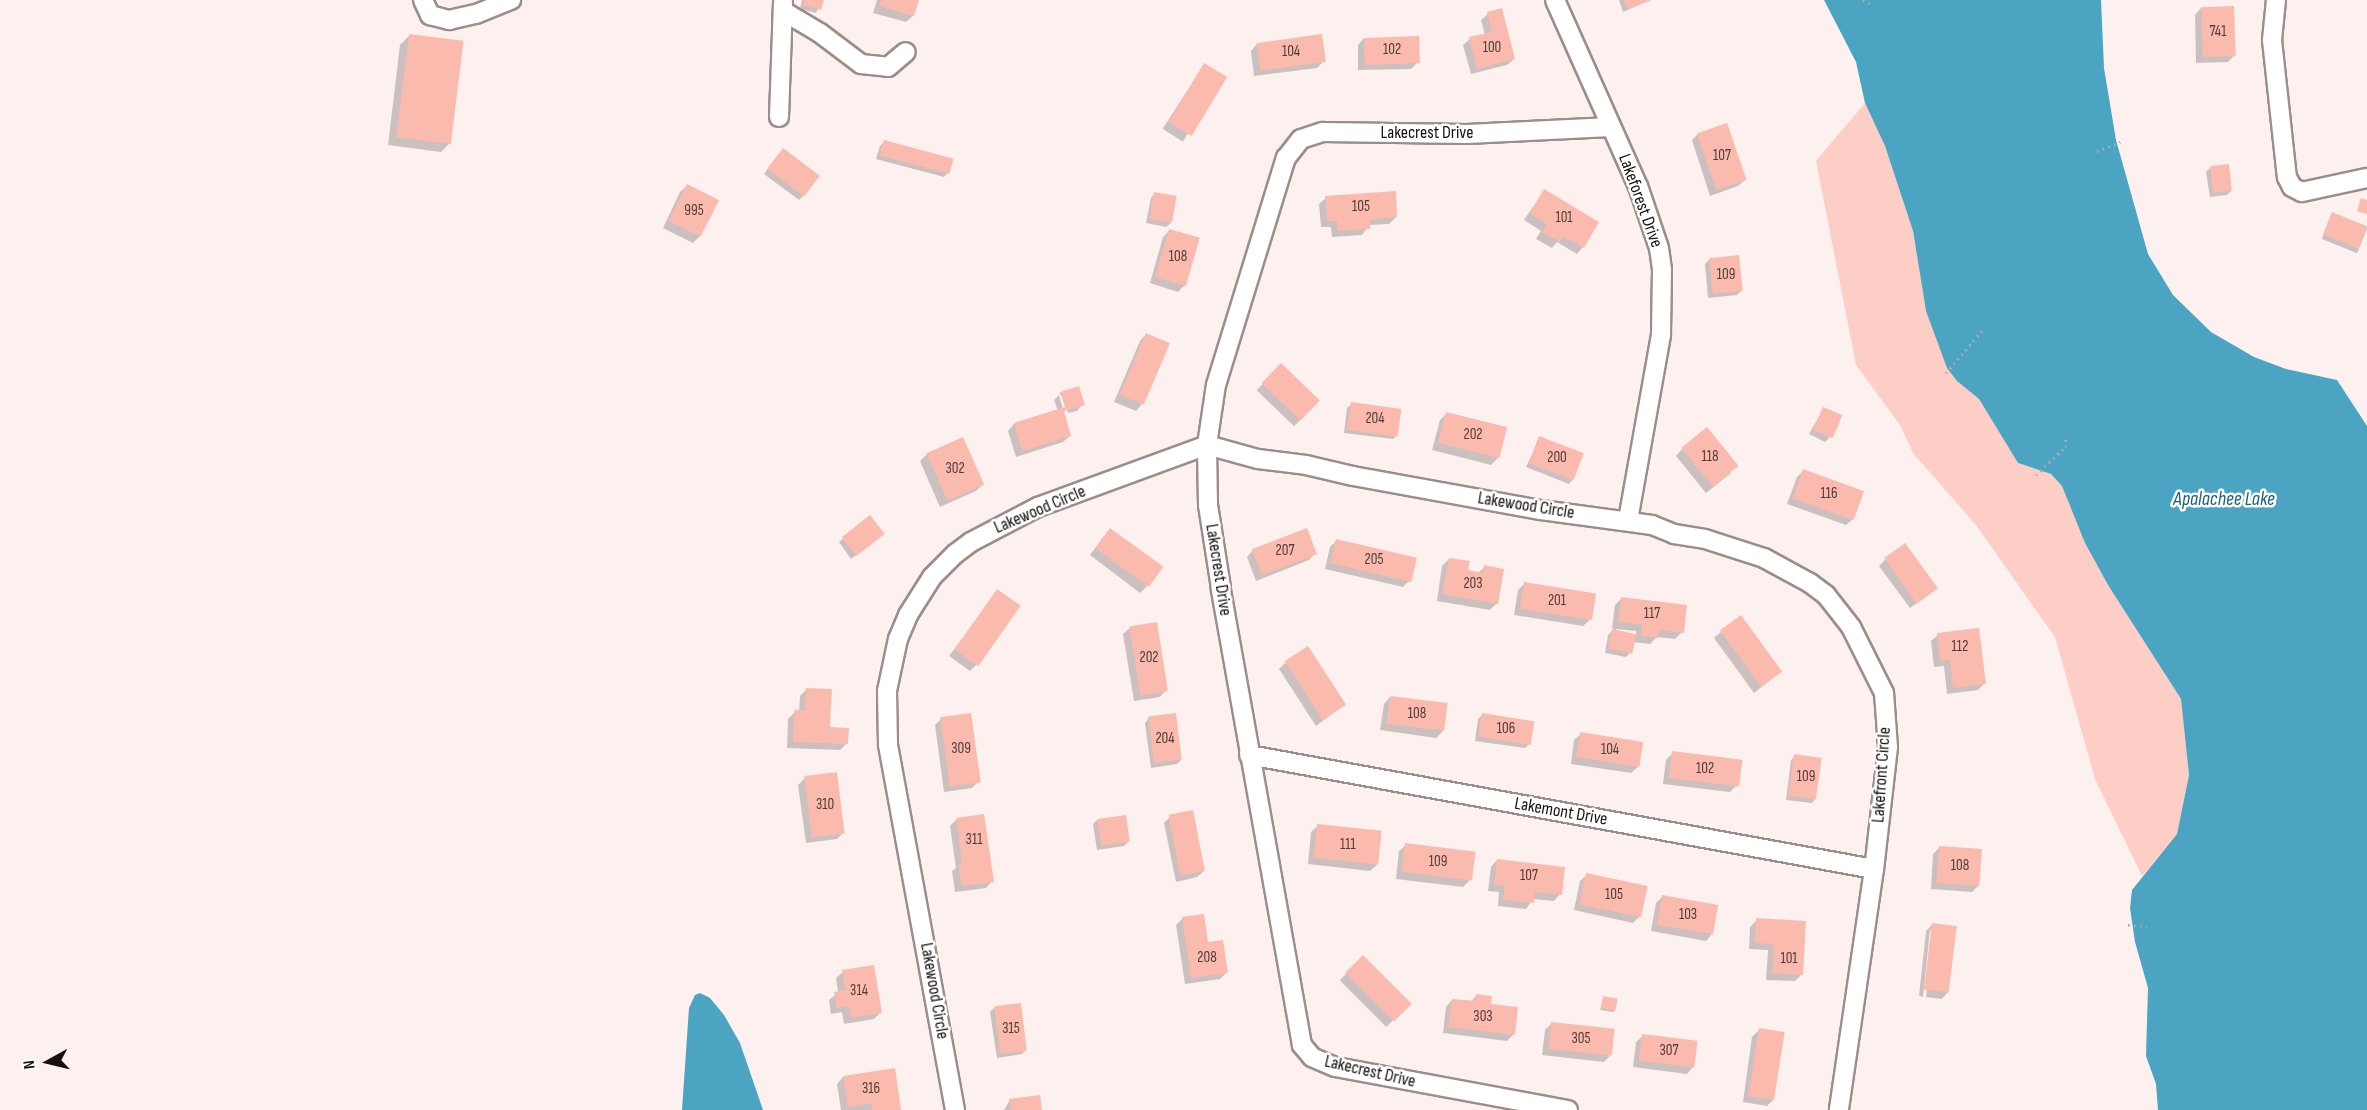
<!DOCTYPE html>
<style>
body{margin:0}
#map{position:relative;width:2367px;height:1110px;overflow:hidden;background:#fdf1ef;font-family:"Sofia Sans Condensed",sans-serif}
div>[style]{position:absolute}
.green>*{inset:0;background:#fdcec5}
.water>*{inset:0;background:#4ca4c3}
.shadow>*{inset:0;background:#0003;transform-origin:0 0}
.building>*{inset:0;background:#fabaae;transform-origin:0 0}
.path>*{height:3px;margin-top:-1.5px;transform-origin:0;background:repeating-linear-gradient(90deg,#b4aaa8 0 1.5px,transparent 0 6px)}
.roads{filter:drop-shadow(2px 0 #9b8d8a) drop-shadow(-2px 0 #9b8d8a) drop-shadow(0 2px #9b8d8a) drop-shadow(0 -2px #9b8d8a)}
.minor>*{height:18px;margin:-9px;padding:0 9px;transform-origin:9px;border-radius:9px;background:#fff}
span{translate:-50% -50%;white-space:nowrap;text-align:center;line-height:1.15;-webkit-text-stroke:5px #fff;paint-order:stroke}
.number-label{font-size:15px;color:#4f3b38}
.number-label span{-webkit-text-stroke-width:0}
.street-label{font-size:18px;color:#161110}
.water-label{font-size:20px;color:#1a5f75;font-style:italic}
.north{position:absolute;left:18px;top:1032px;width:60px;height:60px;-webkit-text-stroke:4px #fff;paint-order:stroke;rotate:262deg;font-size:16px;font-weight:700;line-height:24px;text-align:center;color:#161110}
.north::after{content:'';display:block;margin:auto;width:21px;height:27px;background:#161110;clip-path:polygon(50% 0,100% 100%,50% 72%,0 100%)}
</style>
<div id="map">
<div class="green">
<i style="clip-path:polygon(1865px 103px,1885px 146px,1913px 231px,1926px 311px,1957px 381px,1979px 399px,2018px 463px,2051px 474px,2062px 486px,2088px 549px,2108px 585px,2181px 699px,2189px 775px,2177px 834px,2142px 876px,2095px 779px,2055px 637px,1976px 525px,1913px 453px,1900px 425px,1856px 365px,1816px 161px)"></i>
</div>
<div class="water">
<i style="clip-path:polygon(1824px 0,2101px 0,2104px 68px,2116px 140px,2148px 254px,2173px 295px,2211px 332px,2254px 357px,2286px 369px,2337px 380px,2367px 426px,2367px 1110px,2158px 1110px,2156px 1084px,2146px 1056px,2148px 988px,2135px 942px,2130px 908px,2132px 890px,2177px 834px,2189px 775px,2181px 699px,2108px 585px,2085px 543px,2062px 486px,2051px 474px,2018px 463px,1979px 399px,1957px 381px,1947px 368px,1926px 311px,1913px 231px,1885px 146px,1865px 103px,1856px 62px)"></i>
<i style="clip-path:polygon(700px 993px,710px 998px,724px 1015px,740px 1043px,763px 1110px,682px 1110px,689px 1008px,695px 995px)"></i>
</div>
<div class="shadow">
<i style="clip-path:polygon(802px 0,822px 0,816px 13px,800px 9px)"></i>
<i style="clip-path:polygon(877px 0,917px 0,913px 16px,906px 22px,873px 13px)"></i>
<i style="clip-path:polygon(1619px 0,1648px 0,1648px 1px,1623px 12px)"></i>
<i style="clip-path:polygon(2201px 8px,2234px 56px,2228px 62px,2196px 63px,2195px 15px)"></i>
<i style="clip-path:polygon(1488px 14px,1514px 59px,1507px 65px,1471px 74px,1463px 45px,1470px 39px,1485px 35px,1481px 20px)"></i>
<i style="clip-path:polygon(409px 36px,450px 143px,441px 152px,388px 145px,400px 45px)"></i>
<i style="clip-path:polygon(1364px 38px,1418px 62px,1411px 69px,1358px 70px,1358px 45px)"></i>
<i style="clip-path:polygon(1257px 44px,1324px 61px,1317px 68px,1254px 76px,1251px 51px)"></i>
<i style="left:1204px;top:65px;width:24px;height:76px;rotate:33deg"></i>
<i style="clip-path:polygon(1698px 134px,1745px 180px,1738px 186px,1710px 196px,1692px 140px)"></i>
<i style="clip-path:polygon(884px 142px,948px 173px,944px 177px,876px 159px,880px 146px)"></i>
<i style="clip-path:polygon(779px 154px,803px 196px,799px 200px,764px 174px)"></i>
<i style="clip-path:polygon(2210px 168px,2231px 191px,2227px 195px,2210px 197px,2206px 172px)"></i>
<i style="clip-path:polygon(687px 186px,700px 236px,693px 243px,663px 228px,680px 192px)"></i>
<i style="clip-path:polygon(1544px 191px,1583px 247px,1577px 254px,1557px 242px,1552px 248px,1536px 239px,1541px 231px,1524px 220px)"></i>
<i style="clip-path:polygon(1155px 193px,1171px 223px,1166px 227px,1146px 223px,1151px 198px)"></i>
<i style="clip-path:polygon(1326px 198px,1396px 217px,1389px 224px,1369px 225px,1362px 235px,1332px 237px,1331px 227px,1321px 227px,1319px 204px)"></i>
<i style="left:2332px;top:214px;width:38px;height:27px;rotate:22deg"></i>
<i style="clip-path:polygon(1170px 230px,1185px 285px,1178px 292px,1150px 283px,1163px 237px)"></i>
<i style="clip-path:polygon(1709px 260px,1741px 291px,1737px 295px,1708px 298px,1705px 264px)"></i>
<i style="clip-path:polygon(1146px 334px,1142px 404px,1136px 411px,1114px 402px,1140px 341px)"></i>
<i style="left:1281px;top:365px;width:52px;height:35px;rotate:44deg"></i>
<i style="clip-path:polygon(1061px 393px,1083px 404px,1077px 411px,1068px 413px,1063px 395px,1059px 395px,1070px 436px,1063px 442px,1016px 457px,1008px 431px,1014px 424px,1058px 411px,1054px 400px)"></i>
<i style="clip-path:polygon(1352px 404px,1397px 435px,1393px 439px,1344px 433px,1347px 408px)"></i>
<i style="clip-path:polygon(1824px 408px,1829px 438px,1825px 442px,1809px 434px)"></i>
<i style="clip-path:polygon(1447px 413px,1498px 458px,1491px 465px,1432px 450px,1440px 420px)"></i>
<i style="clip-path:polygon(1540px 438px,1573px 479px,1569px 484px,1526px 467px)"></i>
<i style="clip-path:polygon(1682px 449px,1731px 473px,1706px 493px,1676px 456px)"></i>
<i style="clip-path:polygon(927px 454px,982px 485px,976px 491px,940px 507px,920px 461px)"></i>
<i style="clip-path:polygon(1803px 471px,1853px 519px,1846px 525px,1787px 504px,1797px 477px)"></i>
<i style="clip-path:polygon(870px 517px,879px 538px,851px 559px,839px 542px)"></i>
<i style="clip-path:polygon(1104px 536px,1147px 586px,1140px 593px,1090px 555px)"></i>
<i style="clip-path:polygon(1337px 540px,1410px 580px,1403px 587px,1325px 569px,1330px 547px)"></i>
<i style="clip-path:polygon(1253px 550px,1315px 553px,1309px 560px,1256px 581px,1247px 557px)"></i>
<i style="clip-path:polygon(1449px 559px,1467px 571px,1478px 573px,1485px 567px,1497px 603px,1490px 610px,1437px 601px,1442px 566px)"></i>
<i style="clip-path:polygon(1885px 560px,1930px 594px,1910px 608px,1879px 566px)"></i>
<i style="clip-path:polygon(1524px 584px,1590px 620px,1583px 626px,1514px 615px,1518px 590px)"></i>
<i style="clip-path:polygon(998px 591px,976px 665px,970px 671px,949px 656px)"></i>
<i style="clip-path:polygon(evenodd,1621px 599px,1682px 632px,1675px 639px,1657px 637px,1650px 644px,1633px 642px,1631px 652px,1626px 657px,1605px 653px,1608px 635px,1614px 629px,1612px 628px,1615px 605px,1621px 599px,1616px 629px,1636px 631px,1636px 635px,1616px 632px,1616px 629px)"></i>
<i style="clip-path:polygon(1130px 628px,1166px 690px,1160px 697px,1134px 701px,1123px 634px)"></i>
<i style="clip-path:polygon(1721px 632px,1780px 672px,1754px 693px,1714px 638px)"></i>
<i style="clip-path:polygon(1938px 635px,1984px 684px,1978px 690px,1947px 694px,1944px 666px,1934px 667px,1931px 641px)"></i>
<i style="clip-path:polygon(1285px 663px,1344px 705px,1316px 726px,1279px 669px)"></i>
<i style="clip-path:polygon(806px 690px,829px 728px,847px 743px,840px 750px,787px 748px,788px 719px,795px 712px,799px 712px,800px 696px)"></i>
<i style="clip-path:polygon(1390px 697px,1443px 731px,1436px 738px,1380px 730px,1384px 704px)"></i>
<i style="clip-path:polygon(1482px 715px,1529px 744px,1525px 748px,1475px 741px,1478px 719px)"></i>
<i style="clip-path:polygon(1149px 718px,1181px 760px,1177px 764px,1151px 768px,1145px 723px)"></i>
<i style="clip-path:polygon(941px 719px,979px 781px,972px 788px,944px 792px,935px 725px)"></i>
<i style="clip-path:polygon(1581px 734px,1638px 767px,1631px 773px,1571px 764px,1574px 740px)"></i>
<i style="clip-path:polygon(1673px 753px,1737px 785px,1730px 792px,1663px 784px,1666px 760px)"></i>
<i style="clip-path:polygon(1795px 756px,1816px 798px,1812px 803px,1786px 800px,1791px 760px)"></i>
<i style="clip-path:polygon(805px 778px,844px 832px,837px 839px,806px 843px,798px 785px)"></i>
<i style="clip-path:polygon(1170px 817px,1204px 871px,1197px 877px,1176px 882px,1164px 823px)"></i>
<i style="clip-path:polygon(957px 819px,992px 881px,986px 888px,955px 892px,952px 871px,956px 868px,950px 826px)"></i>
<i style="clip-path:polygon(1097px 820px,1128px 842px,1124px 846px,1097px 850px,1093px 824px)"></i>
<i style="clip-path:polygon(1318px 826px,1377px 865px,1370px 871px,1308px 864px,1311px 832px)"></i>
<i style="clip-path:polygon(1406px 845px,1470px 880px,1463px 887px,1396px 879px,1399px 851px)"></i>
<i style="clip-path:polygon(1940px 847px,1979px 885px,1972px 892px,1931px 889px,1933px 854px)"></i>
<i style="clip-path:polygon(1497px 860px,1560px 894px,1554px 901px,1533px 899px,1526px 909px,1498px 906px,1499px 892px,1488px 891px,1491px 867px)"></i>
<i style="clip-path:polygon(1587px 875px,1640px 916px,1633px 923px,1574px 910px,1580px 881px)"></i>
<i style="clip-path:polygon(1662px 897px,1712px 934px,1706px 941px,1651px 931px,1656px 903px)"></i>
<i style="clip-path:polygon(1183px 918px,1207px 944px,1226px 973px,1220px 979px,1185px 984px,1176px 925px)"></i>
<i style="clip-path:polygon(1757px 920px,1802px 974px,1795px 981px,1766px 980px,1768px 950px,1749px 949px,1750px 927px)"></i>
<i style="clip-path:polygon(1932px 925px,1948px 992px,1942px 999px,1926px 997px,1933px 930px,1930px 930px,1923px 997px,1919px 996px,1926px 931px)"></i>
<i style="left:1363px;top:957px;width:66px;height:33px;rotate:45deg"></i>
<i style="clip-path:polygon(843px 972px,881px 1012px,874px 1019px,844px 1024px,842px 1012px,831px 1014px,829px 1000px,838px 993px,836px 978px)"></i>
<i style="clip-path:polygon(1477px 995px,1489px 1005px,1514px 1034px,1507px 1041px,1443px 1033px,1446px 1007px,1452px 1000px,1470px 1002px)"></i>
<i style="clip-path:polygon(1604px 998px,1615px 1010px,1613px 1012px,1600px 1010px)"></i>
<i style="clip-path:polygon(994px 1008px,1026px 1050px,1022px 1054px,997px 1058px,990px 1012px)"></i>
<i style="clip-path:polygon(1552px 1023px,1610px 1056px,1604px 1062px,1542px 1055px,1545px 1030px)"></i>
<i style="clip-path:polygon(1759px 1030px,1774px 1099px,1767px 1106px,1743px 1102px,1752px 1037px)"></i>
<i style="clip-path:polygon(1643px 1036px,1693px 1067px,1687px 1074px,1633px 1067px,1636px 1042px)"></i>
<i style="clip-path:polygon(843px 1077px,900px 1110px,841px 1110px,837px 1084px)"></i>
<i style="clip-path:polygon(1010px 1100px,1041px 1110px,1004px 1110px)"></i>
</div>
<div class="building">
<i style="clip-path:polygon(805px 0,824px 0,821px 10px,803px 5px)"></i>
<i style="clip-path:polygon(881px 0,919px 0,914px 16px,879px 6px)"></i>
<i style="clip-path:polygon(1624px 0,1652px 0,1627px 9px)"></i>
<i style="left:2234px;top:6px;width:50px;height:33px;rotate:88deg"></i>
<i style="clip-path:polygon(1502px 8px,1515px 59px,1477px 69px,1469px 37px,1492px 32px,1487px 12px)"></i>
<i style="left:409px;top:34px;width:55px;height:104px;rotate:7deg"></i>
<i style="left:1322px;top:34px;width:28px;height:66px;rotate:82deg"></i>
<i style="left:1419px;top:36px;width:27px;height:55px;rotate:88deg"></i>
<i style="left:1204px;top:63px;width:27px;height:69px;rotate:31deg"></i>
<i style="left:1727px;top:123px;width:60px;height:32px;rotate:71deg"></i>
<i style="left:884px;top:140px;width:72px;height:16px;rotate:15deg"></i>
<i style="left:783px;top:148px;width:46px;height:26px;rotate:37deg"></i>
<i style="left:2229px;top:164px;width:27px;height:19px;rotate:84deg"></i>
<i style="left:687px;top:184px;width:36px;height:41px;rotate:27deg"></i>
<i style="clip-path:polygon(1544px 189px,1599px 222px,1584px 248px,1563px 236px,1560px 242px,1542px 232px,1547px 224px,1530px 213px)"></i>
<i style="clip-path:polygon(1396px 191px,1397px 217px,1370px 220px,1370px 229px,1338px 231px,1337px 221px,1327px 221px,1325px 196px)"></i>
<i style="left:1154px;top:192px;width:23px;height:27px;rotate:10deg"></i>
<i style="clip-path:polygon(2361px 198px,2367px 200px,2367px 214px,2357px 211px)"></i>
<i style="left:2332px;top:212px;width:38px;height:24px;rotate:22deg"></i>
<i style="left:1169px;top:229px;width:32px;height:50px;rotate:16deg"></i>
<i style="left:1739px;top:255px;width:36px;height:30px;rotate:84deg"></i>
<i style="left:1146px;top:333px;width:26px;height:67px;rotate:23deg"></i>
<i style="left:1281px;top:363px;width:54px;height:28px;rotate:44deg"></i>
<i style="clip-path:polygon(1079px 386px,1085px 405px,1064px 411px,1071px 436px,1022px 451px,1014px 423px,1065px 407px,1060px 392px)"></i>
<i style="left:1351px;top:402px;width:51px;height:28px;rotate:8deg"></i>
<i style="left:1823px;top:407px;width:21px;height:25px;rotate:23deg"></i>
<i style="left:1446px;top:412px;width:63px;height:32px;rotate:14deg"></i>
<i style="left:1707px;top:427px;width:50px;height:33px;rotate:51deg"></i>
<i style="left:1539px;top:436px;width:48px;height:29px;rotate:21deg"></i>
<i style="left:963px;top:437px;width:52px;height:40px;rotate:66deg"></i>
<i style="left:1803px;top:469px;width:65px;height:31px;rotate:20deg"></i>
<i style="left:870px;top:515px;width:24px;height:36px;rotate:52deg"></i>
<i style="left:1110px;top:528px;width:66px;height:25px;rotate:36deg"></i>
<i style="left:1307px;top:528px;width:28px;height:59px;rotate:69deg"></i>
<i style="left:1336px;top:539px;width:83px;height:25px;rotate:13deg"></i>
<i style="left:1905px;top:543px;width:56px;height:26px;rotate:54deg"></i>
<i style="clip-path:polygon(1449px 558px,1470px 561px,1468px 570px,1483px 573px,1484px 565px,1504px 569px,1498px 604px,1442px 594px)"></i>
<i style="left:1524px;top:582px;width:73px;height:27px;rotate:9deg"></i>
<i style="left:997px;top:589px;width:29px;height:74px;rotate:35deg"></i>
<i style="clip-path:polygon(1621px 597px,1687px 605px,1684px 633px,1659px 630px,1658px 638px,1641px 636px,1642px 625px,1618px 622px)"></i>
<i style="left:1741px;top:615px;width:70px;height:26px;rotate:54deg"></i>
<i style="left:1157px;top:622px;width:70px;height:28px;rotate:81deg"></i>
<i style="clip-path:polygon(1979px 628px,1986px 684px,1953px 688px,1950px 660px,1940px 661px,1937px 633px)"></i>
<i style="left:1612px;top:629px;width:25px;height:20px;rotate:12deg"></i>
<i style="left:1308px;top:646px;width:70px;height:28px;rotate:57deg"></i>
<i style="clip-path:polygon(806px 688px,832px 689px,830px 727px,849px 728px,848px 744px,793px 742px,794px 710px,805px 711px)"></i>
<i style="left:1390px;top:696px;width:58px;height:28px;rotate:7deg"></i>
<i style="left:971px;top:713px;width:70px;height:31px;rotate:82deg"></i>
<i style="left:1176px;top:713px;width:47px;height:28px;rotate:83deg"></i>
<i style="left:1482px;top:713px;width:53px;height:24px;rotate:9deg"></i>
<i style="left:1580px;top:732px;width:64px;height:25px;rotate:9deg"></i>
<i style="left:1672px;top:751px;width:71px;height:27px;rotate:7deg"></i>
<i style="left:1794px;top:754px;width:28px;height:42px;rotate:8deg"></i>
<i style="left:837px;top:772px;width:62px;height:33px;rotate:83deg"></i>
<i style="left:1193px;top:810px;width:62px;height:25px;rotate:79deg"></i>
<i style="clip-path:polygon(984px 814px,994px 882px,962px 886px,958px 863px,962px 863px,956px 818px)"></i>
<i style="left:1126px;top:815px;width:27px;height:29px;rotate:82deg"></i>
<i style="left:1317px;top:824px;width:65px;height:34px;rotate:6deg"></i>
<i style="left:1405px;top:843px;width:71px;height:29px;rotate:7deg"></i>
<i style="left:1939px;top:846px;width:43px;height:37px;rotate:4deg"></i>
<i style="clip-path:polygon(1497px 859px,1565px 867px,1562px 895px,1535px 892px,1534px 903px,1503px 900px,1505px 886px,1494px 885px)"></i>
<i style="left:1586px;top:873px;width:63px;height:32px;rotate:12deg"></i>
<i style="left:1662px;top:895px;width:57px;height:30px;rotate:10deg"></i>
<i style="clip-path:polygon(1204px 914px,1208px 942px,1223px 940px,1228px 973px,1191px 978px,1182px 917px)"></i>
<i style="clip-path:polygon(1756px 918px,1806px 921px,1803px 975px,1772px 973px,1774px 944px,1755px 943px)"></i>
<i style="left:1932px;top:923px;width:25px;height:67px;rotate:7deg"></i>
<i style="left:1363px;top:955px;width:69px;height:25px;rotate:45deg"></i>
<i style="clip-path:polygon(874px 965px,882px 1013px,851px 1018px,849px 1006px,837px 1008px,834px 992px,845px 990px,842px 970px)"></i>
<i style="clip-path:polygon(1476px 994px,1492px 996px,1491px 1004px,1518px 1007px,1515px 1035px,1448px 1027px,1452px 999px,1476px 1001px)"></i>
<i style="left:1603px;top:996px;width:15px;height:12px;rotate:11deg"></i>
<i style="left:1021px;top:1003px;width:48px;height:27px;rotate:83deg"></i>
<i style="left:1551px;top:1022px;width:64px;height:27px;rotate:6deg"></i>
<i style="left:1759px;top:1028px;width:26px;height:69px;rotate:9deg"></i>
<i style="left:1642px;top:1034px;width:56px;height:27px;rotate:7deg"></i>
<i style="clip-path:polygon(895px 1068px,901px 1110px,872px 1110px,871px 1103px,848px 1107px,843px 1076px)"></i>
<i style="clip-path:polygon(1040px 1095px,1042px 1110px,1011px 1110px,1009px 1099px)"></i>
</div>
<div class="path">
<i style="left:1863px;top:0;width:9px;rotate:27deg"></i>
<i style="left:2097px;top:151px;width:25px;rotate:-21deg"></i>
<i style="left:1946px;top:373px;width:60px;rotate:-49.7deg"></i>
<i style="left:2036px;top:475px;width:40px;rotate:-44deg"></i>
<i style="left:2065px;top:447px;width:11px;rotate:-85deg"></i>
<i style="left:2128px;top:925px;width:19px;rotate:6deg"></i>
</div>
<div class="roads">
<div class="minor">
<i style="left:423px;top:0;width:17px;rotate:65deg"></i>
<i style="left:430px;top:15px;width:20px;rotate:15deg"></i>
<i style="left:449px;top:20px;width:28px;rotate:-13deg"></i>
<i style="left:476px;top:14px;width:38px;rotate:-22deg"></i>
<i style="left:1555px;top:0;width:204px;rotate:66deg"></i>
<i style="left:1638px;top:186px;width:65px;rotate:71.3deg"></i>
<i style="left:1659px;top:248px;width:22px;rotate:82deg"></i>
<i style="left:1662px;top:270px;width:65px;rotate:90.9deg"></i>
<i style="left:1661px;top:335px;width:189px;rotate:100.1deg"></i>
<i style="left:2276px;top:0;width:40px;rotate:95.7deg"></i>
<i style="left:2272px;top:40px;width:138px;rotate:83.8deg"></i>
<i style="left:2287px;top:177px;width:11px;rotate:63deg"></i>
<i style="left:2292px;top:187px;width:11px;rotate:27deg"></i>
<i style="left:2302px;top:192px;width:66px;rotate:-12.2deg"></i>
<i style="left:783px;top:11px;width:43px;rotate:30.7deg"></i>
<i style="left:820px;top:33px;width:51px;rotate:37.1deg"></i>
<i style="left:861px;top:64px;width:27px;rotate:6deg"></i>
<i style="left:888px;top:67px;width:23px;rotate:-40deg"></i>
<i style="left:779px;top:117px;width:115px;rotate:-88deg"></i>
<i style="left:1249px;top:755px;width:635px;rotate:10.34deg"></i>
<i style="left:955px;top:1110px;width:372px;rotate:-100.4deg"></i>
<i style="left:888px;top:744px;width:53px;rotate:-91.1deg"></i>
<i style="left:887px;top:691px;width:53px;rotate:-78.1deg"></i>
<i style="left:898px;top:639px;width:26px;rotate:-67deg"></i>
<i style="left:908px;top:615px;width:45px;rotate:-57.7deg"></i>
<i style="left:932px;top:577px;width:33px;rotate:-45deg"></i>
<i style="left:955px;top:554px;width:20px;rotate:-37deg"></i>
<i style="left:971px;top:542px;width:76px;rotate:-27.6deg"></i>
<i style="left:1038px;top:507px;width:180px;rotate:-20.1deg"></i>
<i style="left:1207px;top:445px;width:53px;rotate:15.4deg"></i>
<i style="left:1258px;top:459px;width:48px;rotate:7.1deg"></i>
<i style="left:1306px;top:465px;width:48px;rotate:13.2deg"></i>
<i style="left:1353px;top:476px;width:191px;rotate:10.3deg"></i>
<i style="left:1541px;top:510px;width:112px;rotate:7.7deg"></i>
<i style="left:1652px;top:525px;width:24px;rotate:22deg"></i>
<i style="left:1674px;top:534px;width:31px;rotate:9deg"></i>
<i style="left:1705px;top:539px;width:62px;rotate:17.9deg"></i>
<i style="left:1764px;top:558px;width:52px;rotate:28.5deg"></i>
<i style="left:1810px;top:583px;width:20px;rotate:37deg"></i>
<i style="left:1826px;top:595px;width:41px;rotate:52deg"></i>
<i style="left:1851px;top:627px;width:74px;rotate:63.4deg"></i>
<i style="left:1884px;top:693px;width:54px;rotate:85.8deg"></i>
<i style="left:1888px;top:747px;width:123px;rotate:96.5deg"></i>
<i style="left:1874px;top:869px;width:244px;rotate:98.3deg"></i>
<i style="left:1568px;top:1110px;width:237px;rotate:-169.5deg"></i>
<i style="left:1335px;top:1067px;width:25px;rotate:-157deg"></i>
<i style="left:1312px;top:1057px;width:16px;rotate:-130deg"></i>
<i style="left:1302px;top:1045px;width:464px;rotate:-100.1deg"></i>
<i style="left:1221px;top:588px;width:84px;rotate:-98.9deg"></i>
<i style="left:1208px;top:505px;width:60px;rotate:-91deg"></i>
<i style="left:1207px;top:445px;width:61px;rotate:-81.5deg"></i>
<i style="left:1216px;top:385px;width:238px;rotate:-72.9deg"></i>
<i style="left:1286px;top:158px;width:24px;rotate:-52deg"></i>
<i style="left:1301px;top:139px;width:23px;rotate:-18deg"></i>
<i style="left:1323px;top:132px;width:144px;rotate:0.8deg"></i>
<i style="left:1467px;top:134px;width:144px;rotate:-2.8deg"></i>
</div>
</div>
<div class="number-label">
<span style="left:2218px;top:32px">741</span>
<span style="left:1492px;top:48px">100</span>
<span style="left:1392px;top:50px">102</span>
<span style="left:1291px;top:52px">104</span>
<span style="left:1722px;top:156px">107</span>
<span style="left:1361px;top:207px">105</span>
<span style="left:694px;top:211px">995</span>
<span style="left:1564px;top:218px">101</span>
<span style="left:1178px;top:257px">108</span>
<span style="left:1726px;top:275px">109</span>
<span style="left:1375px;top:419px">204</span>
<span style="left:1473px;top:435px">202</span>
<span style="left:1710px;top:457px">118</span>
<span style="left:1557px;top:458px">200</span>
<span style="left:955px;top:469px">302</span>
<span style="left:1829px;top:494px">116</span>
<span style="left:1285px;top:551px">207</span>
<span style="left:1374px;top:560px">205</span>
<span style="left:1473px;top:584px">203</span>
<span style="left:1557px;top:601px">201</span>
<span style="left:1652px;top:614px">117</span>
<span style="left:1960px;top:647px">112</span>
<span style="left:1149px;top:658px">202</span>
<span style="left:1417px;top:714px">108</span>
<span style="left:1506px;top:729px">106</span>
<span style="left:1165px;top:739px">204</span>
<span style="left:961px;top:749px">309</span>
<span style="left:1610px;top:750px">104</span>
<span style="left:1705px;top:769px">102</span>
<span style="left:1806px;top:777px">109</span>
<span style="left:825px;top:805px">310</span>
<span style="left:974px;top:840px">311</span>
<span style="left:1348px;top:845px">111</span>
<span style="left:1438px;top:862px">109</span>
<span style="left:1960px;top:866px">108</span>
<span style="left:1529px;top:876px">107</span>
<span style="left:1614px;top:895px">105</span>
<span style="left:1688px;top:915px">103</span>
<span style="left:1207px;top:958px">208</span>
<span style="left:1789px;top:959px">101</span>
<span style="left:859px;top:991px">314</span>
<span style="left:1483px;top:1017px">303</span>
<span style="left:1011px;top:1029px">315</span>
<span style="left:1581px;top:1039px">305</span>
<span style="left:1669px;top:1051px">307</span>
<span style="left:871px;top:1089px">316</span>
</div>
<div class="street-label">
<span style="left:1427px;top:133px">Lakecrest Drive</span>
<span style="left:1640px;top:201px;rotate:70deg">Lakeforest Drive</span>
<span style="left:1526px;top:506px;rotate:9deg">Lakewood Circle</span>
<span style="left:1040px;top:510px;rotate:-23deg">Lakewood Circle</span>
<span style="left:1218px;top:570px;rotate:81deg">Lakecrest Drive</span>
<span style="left:1882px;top:775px;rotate:-86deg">Lakefront Circle</span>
<span style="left:1561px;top:812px;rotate:10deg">Lakemont Drive</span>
<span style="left:934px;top:991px;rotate:80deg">Lakewood Circle</span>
<span style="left:1370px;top:1072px;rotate:13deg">Lakecrest Drive</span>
</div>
<div class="water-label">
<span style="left:2224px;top:499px">Apalachee Lake</span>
</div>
<div class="north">N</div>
</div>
